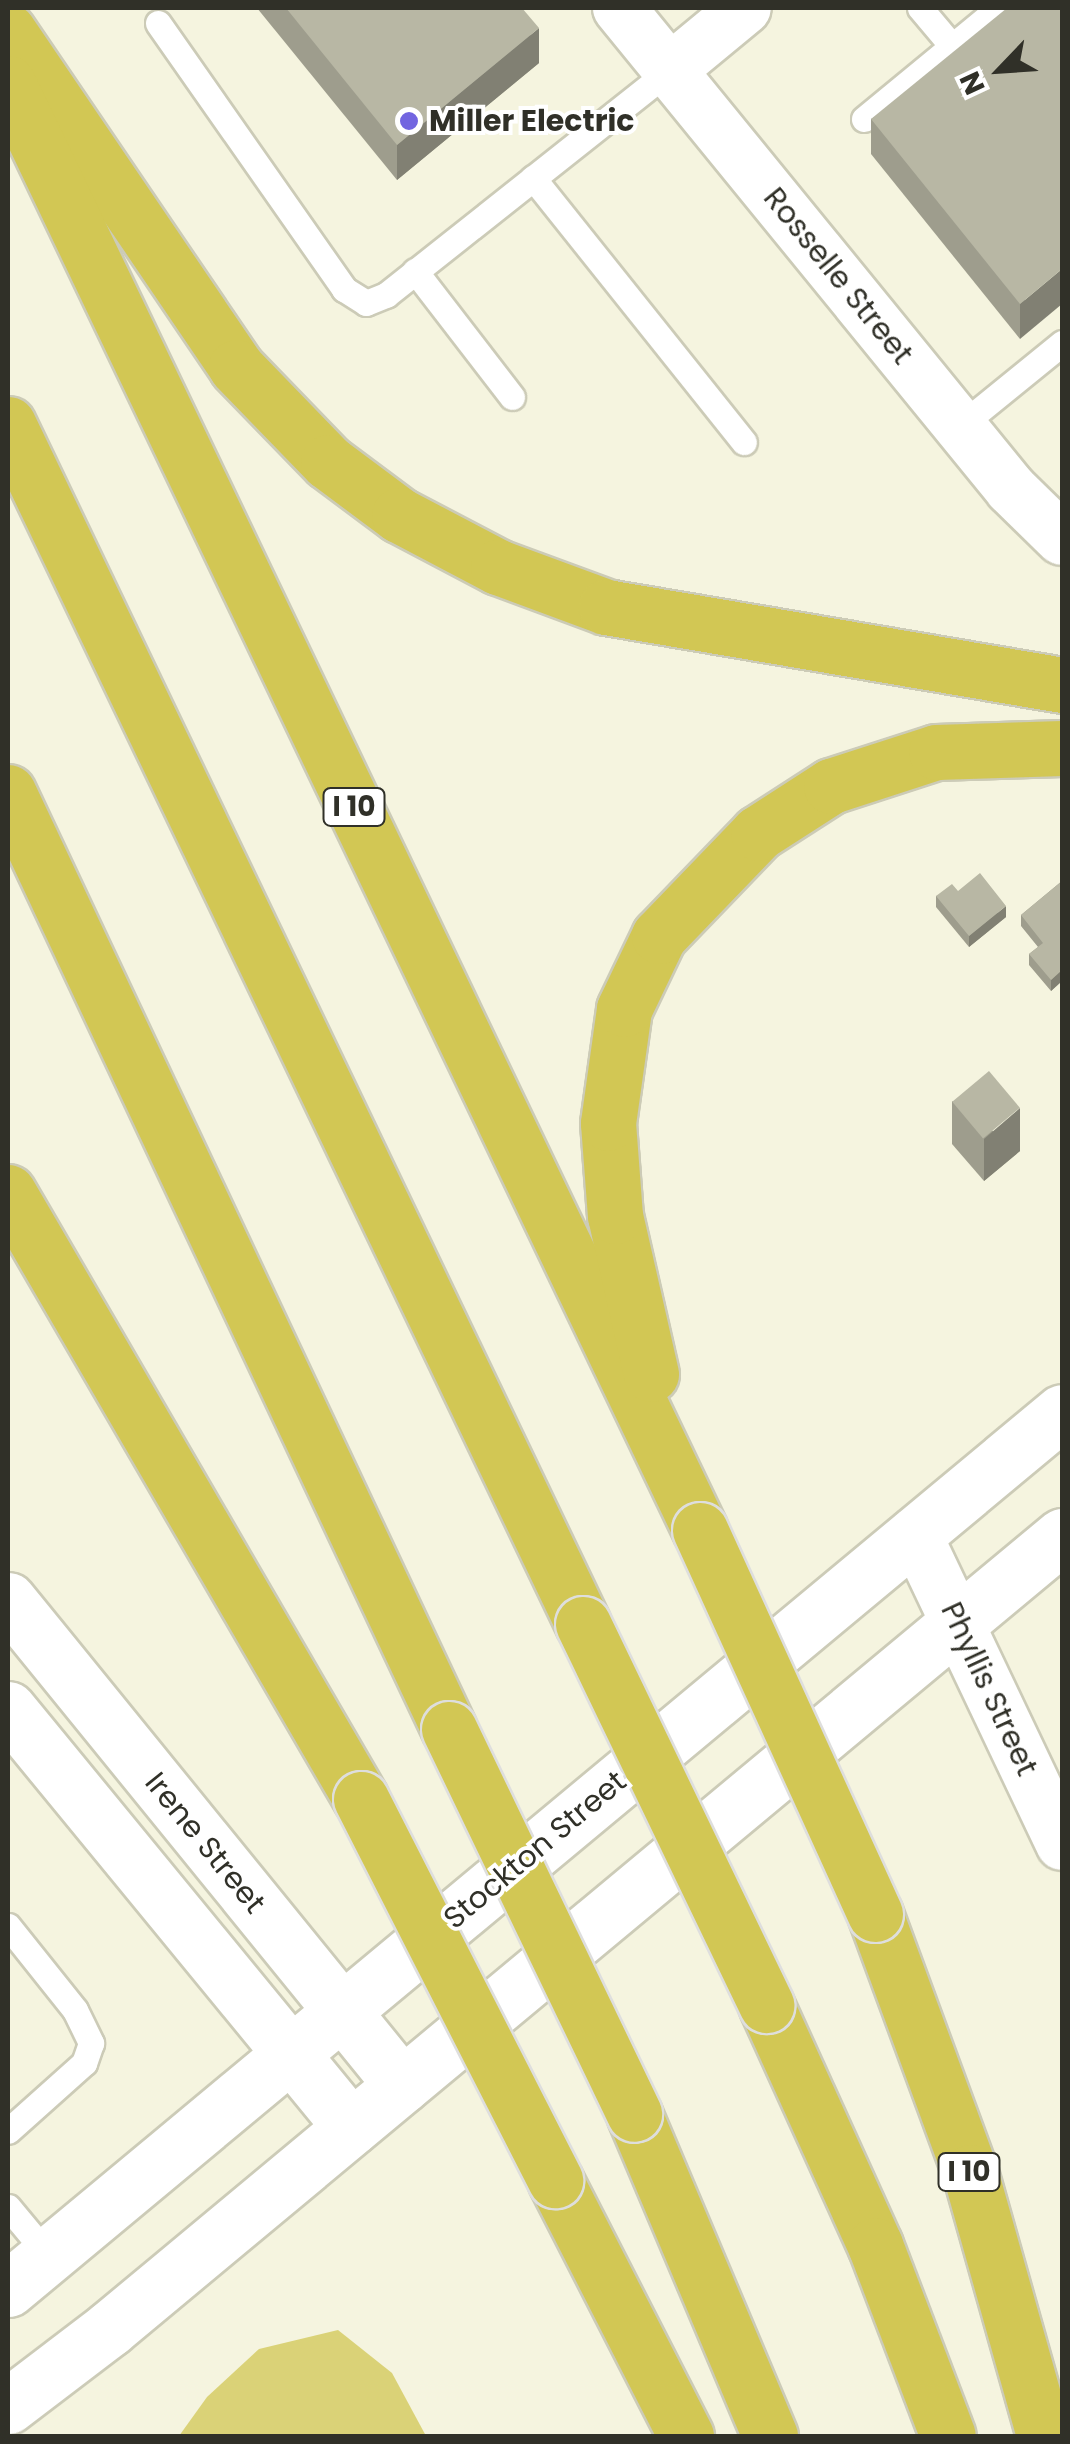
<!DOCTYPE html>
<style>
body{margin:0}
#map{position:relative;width:1070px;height:2444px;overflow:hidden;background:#f5f4df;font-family:Poppins,sans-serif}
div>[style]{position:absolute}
.water>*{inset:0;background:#dad277}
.roads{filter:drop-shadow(2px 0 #cccbb7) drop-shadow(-2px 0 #cccbb7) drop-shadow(0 2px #cccbb7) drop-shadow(0 -2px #cccbb7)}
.lane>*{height:25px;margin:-12.5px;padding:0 12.5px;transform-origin:12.5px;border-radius:12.5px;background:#fff}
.street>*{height:52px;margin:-26px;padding:0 26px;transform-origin:26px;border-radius:26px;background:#fff}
.secondary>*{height:55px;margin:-27.5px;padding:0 27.5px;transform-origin:27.5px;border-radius:27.5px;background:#fff}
.highway>*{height:55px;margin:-27.5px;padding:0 27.5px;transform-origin:27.5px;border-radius:27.5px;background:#d2c754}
.bridges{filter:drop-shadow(2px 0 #dededd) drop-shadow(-2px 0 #dededd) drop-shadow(0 2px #dededd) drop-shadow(0 -2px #dededd)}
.highway-bridge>*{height:55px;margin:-27.5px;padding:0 27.5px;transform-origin:27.5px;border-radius:27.5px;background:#d2c754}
.wall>*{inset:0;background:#9e9d8d}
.shaded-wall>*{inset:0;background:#818073}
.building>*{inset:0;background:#b8b7a4;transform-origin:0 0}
.dots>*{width:28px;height:28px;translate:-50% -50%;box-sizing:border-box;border:5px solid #fff;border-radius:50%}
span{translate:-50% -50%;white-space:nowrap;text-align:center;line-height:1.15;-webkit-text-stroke:8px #fff;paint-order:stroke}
.shield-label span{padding:2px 8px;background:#fff;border:2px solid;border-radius:8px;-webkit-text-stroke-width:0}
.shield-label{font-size:28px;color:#303028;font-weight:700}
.poi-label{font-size:30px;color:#303028;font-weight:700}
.left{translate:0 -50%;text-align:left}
.street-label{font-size:30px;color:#303028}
.frame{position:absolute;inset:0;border:10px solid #303028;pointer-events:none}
.north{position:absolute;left:950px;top:20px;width:100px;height:100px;-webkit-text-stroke:8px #fff;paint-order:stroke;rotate:245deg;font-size:28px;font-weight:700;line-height:40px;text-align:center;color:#303028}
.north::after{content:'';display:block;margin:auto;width:35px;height:45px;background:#303028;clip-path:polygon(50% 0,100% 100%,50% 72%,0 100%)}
</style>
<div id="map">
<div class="water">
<i style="clip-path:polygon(338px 2330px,392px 2373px,426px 2436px,179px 2436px,207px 2397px,259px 2349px)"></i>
</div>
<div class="roads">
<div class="lane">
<i style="left:920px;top:8px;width:50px;rotate:49.9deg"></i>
<i style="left:158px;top:23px;width:325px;rotate:55deg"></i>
<i style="left:344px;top:289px;width:26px;rotate:32deg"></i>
<i style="left:366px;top:303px;width:22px;rotate:-22deg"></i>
<i style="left:386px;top:295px;width:362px;rotate:-38.4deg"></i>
<i style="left:864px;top:119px;width:168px;rotate:-39.5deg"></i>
<i style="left:533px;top:178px;width:338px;rotate:51.4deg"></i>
<i style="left:415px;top:271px;width:159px;rotate:52.4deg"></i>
<i style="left:960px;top:426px;width:132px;rotate:-39.1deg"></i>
<i style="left:8px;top:1926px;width:107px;rotate:51.4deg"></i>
<i style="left:75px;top:2010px;width:37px;rotate:64deg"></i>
<i style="left:91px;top:2043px;width:21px;rotate:109deg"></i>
<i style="left:84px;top:2063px;width:102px;rotate:138.2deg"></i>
<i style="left:8px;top:2207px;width:62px;rotate:50.2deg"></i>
</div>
<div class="street">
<i style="left:619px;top:8px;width:621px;rotate:50.82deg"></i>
<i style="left:1011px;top:489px;width:71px;rotate:44.4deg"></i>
<i style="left:670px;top:70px;width:97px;rotate:-39.6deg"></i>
<i style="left:915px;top:1534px;width:343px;rotate:64.6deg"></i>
</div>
<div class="secondary">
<i style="left:8px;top:1600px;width:625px;rotate:50.91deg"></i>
<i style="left:8px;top:1709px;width:541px;rotate:50.63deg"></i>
<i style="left:8px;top:2289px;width:1371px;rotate:-39.76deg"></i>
<i style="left:8px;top:2406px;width:127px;rotate:-37.3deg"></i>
<i style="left:109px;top:2329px;width:1240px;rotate:-39.76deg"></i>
</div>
<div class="highway">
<i style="left:8px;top:31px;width:406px;rotate:55.8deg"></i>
<i style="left:236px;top:367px;width:132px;rotate:45.9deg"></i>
<i style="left:328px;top:462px;width:89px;rotate:36.7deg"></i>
<i style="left:399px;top:515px;width:112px;rotate:27.7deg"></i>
<i style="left:498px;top:567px;width:115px;rotate:20.3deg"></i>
<i style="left:606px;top:607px;width:463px;rotate:9.7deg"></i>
<i style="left:8px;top:83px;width:1604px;rotate:64.44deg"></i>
<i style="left:8px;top:424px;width:1331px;rotate:64.4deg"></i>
<i style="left:8px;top:792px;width:1036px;rotate:64.8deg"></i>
<i style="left:8px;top:1192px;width:702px;rotate:59.82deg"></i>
<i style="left:651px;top:1374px;width:162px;rotate:-102.8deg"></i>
<i style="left:615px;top:1216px;width:93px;rotate:-94.3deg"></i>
<i style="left:608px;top:1123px;width:115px;rotate:-82deg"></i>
<i style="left:624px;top:1009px;width:81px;rotate:-64.4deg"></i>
<i style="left:659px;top:936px;width:143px;rotate:-46.1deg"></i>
<i style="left:758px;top:833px;width:87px;rotate:-32.8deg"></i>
<i style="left:831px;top:786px;width:110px;rotate:-17.9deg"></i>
<i style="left:936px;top:752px;width:126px;rotate:-1.8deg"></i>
<i style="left:875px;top:1914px;width:275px;rotate:69.8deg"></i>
<i style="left:970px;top:2172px;width:274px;rotate:74.3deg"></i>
<i style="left:766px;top:2005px;width:264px;rotate:65.6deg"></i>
<i style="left:875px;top:2245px;width:204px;rotate:69.1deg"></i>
<i style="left:634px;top:2114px;width:350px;rotate:67.1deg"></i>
<i style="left:555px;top:2180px;width:288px;rotate:62.9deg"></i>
</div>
</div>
<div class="bridges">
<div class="highway-bridge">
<i style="left:700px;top:1530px;width:422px;rotate:65.5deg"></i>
<i style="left:583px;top:1624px;width:423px;rotate:64.3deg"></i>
<i style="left:449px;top:1729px;width:427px;rotate:64.3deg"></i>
<i style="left:361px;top:1799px;width:428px;rotate:63deg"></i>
</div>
</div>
<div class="wall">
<i style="clip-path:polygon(257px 8px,522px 8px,539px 63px,397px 180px)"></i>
<i style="clip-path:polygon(1062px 8px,1020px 339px,871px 154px,871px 119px)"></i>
<i style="clip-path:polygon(1062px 881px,1062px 981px,1051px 991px,1029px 965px,1029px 954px,1038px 947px,1021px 926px,1021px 915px)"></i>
<i style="clip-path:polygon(958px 891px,1006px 917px,969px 947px,936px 907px,936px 896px)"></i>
<i style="clip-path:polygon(952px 1101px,1020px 1151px,984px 1181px,952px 1144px)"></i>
</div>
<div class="shaded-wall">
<i style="clip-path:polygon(539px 28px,539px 63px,397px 180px,397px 145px)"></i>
<i style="clip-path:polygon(1062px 269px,1062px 304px,1020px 339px,1020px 304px)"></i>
<i style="clip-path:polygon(1006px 906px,1006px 917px,969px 947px,969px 936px)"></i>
<i style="clip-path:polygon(1062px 970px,1062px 981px,1051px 991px,1051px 980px)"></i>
<i style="clip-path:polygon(1020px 1108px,1020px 1151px,984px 1181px,984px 1139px)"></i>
</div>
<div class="building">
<i style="clip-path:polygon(286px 8px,522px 8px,539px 28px,397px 145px)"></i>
<i style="clip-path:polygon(1007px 8px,1062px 8px,1062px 269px,1020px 304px,871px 119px)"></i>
<i style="clip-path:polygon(980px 873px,1006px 906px,969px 936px,936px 896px,952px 884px,958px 891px)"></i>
<i style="clip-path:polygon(1062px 881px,1062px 970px,1051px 980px,1029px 954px,1043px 943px,1021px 915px)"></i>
<i style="left:989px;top:1071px;width:48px;height:48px;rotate:50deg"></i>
</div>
<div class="dots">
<i style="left:409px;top:121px;background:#7265e0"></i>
</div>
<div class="shield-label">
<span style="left:354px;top:807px">I 10</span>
<span style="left:969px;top:2172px">I 10</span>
</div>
<div class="poi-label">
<span class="left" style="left:429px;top:121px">Miller Electric</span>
</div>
<div class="street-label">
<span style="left:838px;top:276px;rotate:51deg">Rosselle Street</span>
<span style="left:989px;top:1689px;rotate:65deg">Phyllis Street</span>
<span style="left:205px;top:1843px;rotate:51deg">Irene Street</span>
<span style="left:535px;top:1850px;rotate:-40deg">Stockton Street</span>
</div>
<div class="frame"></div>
<div class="north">N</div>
</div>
